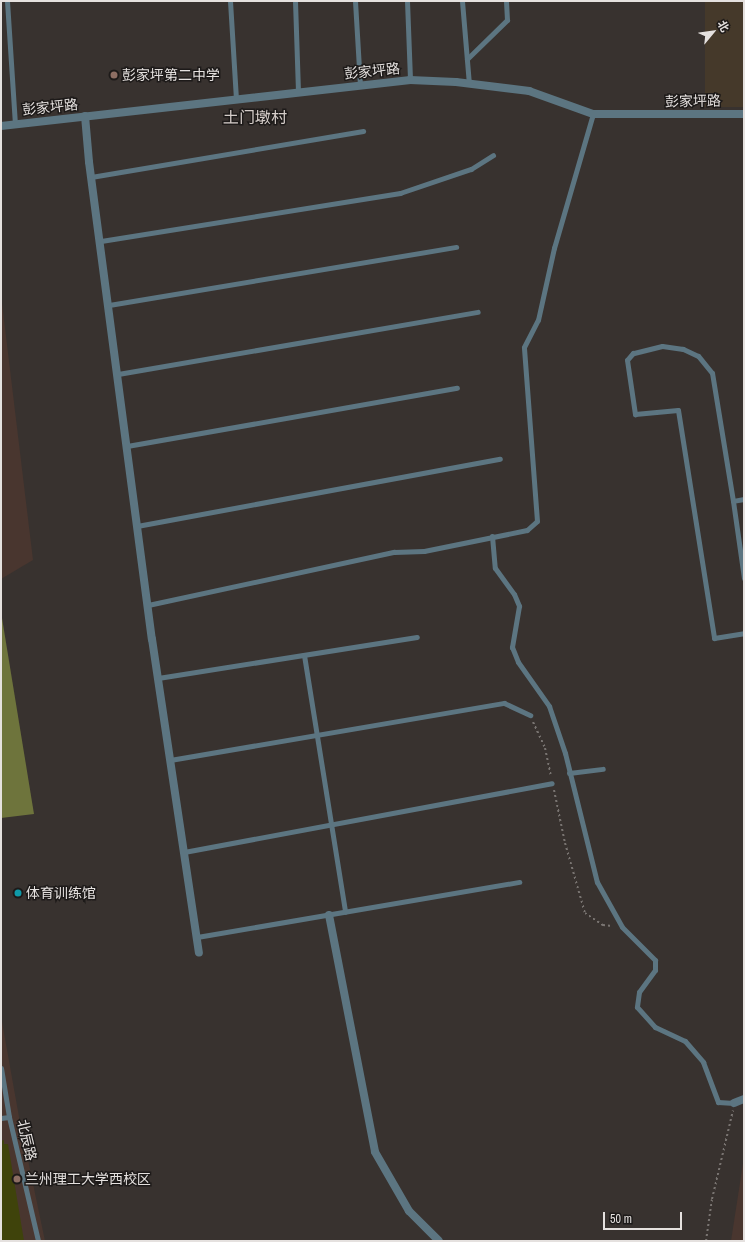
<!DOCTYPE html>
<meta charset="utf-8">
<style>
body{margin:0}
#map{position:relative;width:745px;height:1242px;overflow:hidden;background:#38322f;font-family:"Archivo Narrow","Noto Sans SC",sans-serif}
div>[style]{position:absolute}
.industrial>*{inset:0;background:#45392a;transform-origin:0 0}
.education>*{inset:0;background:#49362f}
.green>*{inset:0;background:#3f430b}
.forest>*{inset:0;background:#6e743c}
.path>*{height:2px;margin-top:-1px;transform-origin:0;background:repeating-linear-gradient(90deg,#797471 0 2px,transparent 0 5px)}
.service>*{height:5px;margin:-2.5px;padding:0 2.5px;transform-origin:2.5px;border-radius:2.5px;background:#5c7581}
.minor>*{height:8px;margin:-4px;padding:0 4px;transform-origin:4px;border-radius:4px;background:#5c7581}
.tertiary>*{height:8px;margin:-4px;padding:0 4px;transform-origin:4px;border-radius:4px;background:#5c7581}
.dots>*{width:11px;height:11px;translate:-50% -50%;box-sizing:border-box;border:2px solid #1d1a19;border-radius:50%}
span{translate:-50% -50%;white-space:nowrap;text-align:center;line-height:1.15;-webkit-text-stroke:3px #1d1a19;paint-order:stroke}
.street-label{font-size:14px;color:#e5e1df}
.poi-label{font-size:14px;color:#e5e1df}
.left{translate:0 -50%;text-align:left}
.quarter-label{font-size:16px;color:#d5cdc9}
.frame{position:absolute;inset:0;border:2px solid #e5e1df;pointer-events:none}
.north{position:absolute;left:693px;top:12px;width:40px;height:40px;-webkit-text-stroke:3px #1d1a19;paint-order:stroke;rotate:61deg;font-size:11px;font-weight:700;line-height:16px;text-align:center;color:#e5e1df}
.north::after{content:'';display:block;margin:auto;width:14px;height:18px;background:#e5e1df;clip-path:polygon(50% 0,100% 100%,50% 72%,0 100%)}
.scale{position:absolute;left:603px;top:1212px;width:79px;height:18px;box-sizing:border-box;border:2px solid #e5e1df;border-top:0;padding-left:5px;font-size:12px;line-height:14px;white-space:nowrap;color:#e5e1df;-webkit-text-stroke:3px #1d1a19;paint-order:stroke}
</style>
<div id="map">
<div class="industrial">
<i style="left:705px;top:1px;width:39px;height:106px"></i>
</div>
<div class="education">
<i style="clip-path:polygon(1px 295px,33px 560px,1px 579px)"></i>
<i style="clip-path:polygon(1px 1016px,19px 1117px,45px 1241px,1px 1241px)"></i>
<i style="clip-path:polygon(744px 1157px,744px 1241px,731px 1241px)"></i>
</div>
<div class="green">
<i style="clip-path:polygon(4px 1140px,4px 1144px,8px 1144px,24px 1241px,1px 1241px,1px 1141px)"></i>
</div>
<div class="forest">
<i style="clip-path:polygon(1px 612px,34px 814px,1px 818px)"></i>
</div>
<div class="path">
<i style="left:533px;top:722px;width:29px;rotate:65deg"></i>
<i style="left:545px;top:748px;width:29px;rotate:78deg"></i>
<i style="left:554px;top:790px;width:54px;rotate:78.3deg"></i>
<i style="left:565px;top:843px;width:73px;rotate:74.1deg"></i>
<i style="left:585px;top:913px;width:22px;rotate:34deg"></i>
<i style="left:603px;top:925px;width:9px;rotate:6deg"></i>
<i style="left:706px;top:1241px;width:42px;rotate:-81.9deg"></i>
<i style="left:712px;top:1199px;width:91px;rotate:-76.7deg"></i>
</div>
<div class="service">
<i style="left:7px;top:1px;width:123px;rotate:86.3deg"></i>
<i style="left:230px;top:1px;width:98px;rotate:86.5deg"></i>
<i style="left:295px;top:1px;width:92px;rotate:88.1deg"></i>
<i style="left:355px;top:1px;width:85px;rotate:86.6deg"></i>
<i style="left:407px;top:1px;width:79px;rotate:87.8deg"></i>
<i style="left:462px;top:1px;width:83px;rotate:85.2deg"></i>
<i style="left:467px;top:59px;width:56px;rotate:-44.3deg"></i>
<i style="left:507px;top:20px;width:19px;rotate:-93deg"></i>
<i style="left:91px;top:177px;width:276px;rotate:-9.6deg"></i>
<i style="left:101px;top:241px;width:303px;rotate:-9.1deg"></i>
<i style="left:400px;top:193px;width:75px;rotate:-18.7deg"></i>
<i style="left:471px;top:169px;width:26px;rotate:-32deg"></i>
<i style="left:109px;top:305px;width:352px;rotate:-9.5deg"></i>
<i style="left:118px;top:374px;width:365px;rotate:-9.8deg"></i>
<i style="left:127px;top:446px;width:335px;rotate:-10deg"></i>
<i style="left:744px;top:499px;width:11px;rotate:170deg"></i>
<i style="left:733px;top:501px;width:130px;rotate:-99.3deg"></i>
<i style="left:712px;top:373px;width:22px;rotate:-129deg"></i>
<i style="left:698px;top:356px;width:17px;rotate:-155deg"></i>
<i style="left:683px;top:349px;width:21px;rotate:-172deg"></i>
<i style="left:662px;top:346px;width:30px;rotate:166deg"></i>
<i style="left:633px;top:353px;width:9px;rotate:131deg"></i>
<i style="left:627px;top:360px;width:55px;rotate:81.6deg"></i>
<i style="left:635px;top:414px;width:43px;rotate:-5.3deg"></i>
<i style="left:678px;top:410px;width:231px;rotate:81deg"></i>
<i style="left:714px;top:638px;width:30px;rotate:-9deg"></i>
<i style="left:733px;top:501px;width:78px;rotate:81.9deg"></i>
<i style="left:137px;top:526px;width:369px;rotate:-10.5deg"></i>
<i style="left:492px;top:536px;width:32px;rotate:85deg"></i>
<i style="left:495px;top:568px;width:32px;rotate:54deg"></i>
<i style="left:514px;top:594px;width:13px;rotate:67deg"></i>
<i style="left:519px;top:606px;width:42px;rotate:99.7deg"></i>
<i style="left:512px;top:647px;width:16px;rotate:68deg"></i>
<i style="left:518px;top:662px;width:54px;rotate:54.8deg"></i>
<i style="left:549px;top:706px;width:50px;rotate:71.2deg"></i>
<i style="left:565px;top:753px;width:133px;rotate:76.1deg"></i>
<i style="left:597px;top:882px;width:51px;rotate:60.9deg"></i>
<i style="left:622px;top:927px;width:47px;rotate:45deg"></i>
<i style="left:655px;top:960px;width:10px;rotate:90deg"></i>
<i style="left:655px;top:970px;width:27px;rotate:126deg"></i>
<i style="left:639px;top:992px;width:15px;rotate:98deg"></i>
<i style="left:637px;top:1007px;width:27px;rotate:48deg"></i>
<i style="left:655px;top:1027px;width:33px;rotate:25deg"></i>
<i style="left:685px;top:1041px;width:28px;rotate:49deg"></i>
<i style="left:703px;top:1062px;width:43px;rotate:69.4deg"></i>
<i style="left:718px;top:1102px;width:16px;rotate:4deg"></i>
<i style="left:148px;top:605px;width:252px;rotate:-12.2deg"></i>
<i style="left:394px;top:552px;width:30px;rotate:-2deg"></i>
<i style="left:424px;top:551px;width:105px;rotate:-11.5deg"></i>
<i style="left:527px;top:530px;width:13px;rotate:-42deg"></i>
<i style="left:537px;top:521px;width:174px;rotate:-94.3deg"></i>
<i style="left:524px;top:347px;width:30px;rotate:-63deg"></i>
<i style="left:538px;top:320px;width:74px;rotate:-77.5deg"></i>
<i style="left:554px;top:248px;width:140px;rotate:-73.8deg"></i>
<i style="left:304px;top:655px;width:260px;rotate:80.9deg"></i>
<i style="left:158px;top:678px;width:262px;rotate:-9deg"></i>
<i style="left:170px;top:760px;width:339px;rotate:-9.7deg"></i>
<i style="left:504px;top:703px;width:29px;rotate:25deg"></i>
<i style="left:569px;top:773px;width:34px;rotate:-7deg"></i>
<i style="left:184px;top:852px;width:374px;rotate:-10.6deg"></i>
<i style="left:197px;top:937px;width:327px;rotate:-9.7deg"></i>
<i style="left:1px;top:1068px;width:50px;rotate:80.7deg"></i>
<i style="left:9px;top:1117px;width:127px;rotate:76.8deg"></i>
<i style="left:1px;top:1118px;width:8px;rotate:-7deg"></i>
</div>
<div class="minor">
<i style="left:85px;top:116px;width:46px;rotate:85deg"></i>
<i style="left:89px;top:162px;width:481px;rotate:82.5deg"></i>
<i style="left:152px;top:639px;width:317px;rotate:81.5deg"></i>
<i style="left:329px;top:915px;width:241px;rotate:79deg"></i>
<i style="left:375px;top:1152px;width:68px;rotate:60deg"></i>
<i style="left:409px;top:1211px;width:42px;rotate:45deg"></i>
<i style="left:734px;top:1103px;width:11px;rotate:-22deg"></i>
</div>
<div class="tertiary">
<i style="left:1px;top:126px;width:412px;rotate:-6.4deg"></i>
<i style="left:410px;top:80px;width:46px;rotate:2.5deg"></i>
<i style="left:456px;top:82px;width:74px;rotate:7deg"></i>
<i style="left:529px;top:91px;width:68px;rotate:19.8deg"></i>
<i style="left:593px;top:114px;width:151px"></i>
</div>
<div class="dots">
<i style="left:114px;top:75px;background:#8d6e63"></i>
<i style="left:18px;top:893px;background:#0f9aa8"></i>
<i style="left:17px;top:1179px;background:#8d6e63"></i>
</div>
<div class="street-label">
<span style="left:372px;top:71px;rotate:-6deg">彭家坪路</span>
<span style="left:693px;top:101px;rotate:-1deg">彭家坪路</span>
<span style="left:50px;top:107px;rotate:-6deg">彭家坪路</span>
<span style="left:27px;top:1140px;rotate:77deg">北辰路</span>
</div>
<div class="poi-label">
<span class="left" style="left:122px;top:75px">彭家坪第二中学</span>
<span class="left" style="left:26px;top:893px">体育训练馆</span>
<span class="left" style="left:25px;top:1179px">兰州理工大学西校区</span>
</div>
<div class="quarter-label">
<span style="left:255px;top:117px">土门墩村</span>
</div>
<div class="frame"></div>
<div class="north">北</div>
<div class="scale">50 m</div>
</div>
